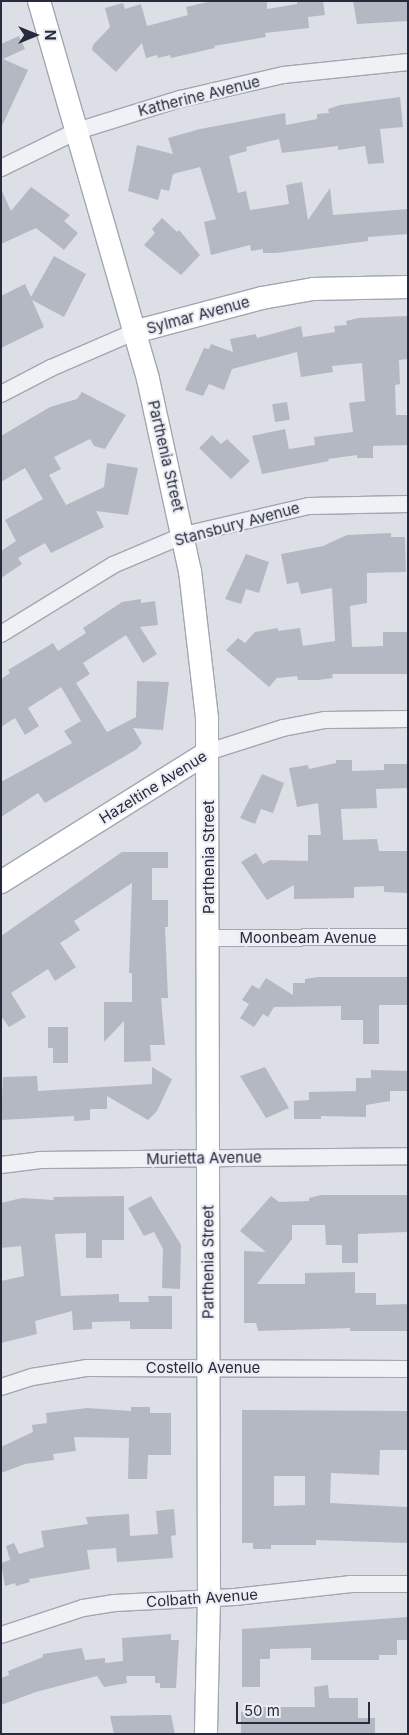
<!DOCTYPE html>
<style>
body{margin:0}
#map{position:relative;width:409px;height:1735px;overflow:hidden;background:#dddfe7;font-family:Inter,sans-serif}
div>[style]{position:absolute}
.building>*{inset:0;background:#b4b8c3;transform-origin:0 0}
.roads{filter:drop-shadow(1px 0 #a2a6b1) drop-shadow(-1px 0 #a2a6b1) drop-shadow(0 1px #a2a6b1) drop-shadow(0 -1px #a2a6b1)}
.street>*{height:16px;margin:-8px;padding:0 8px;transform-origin:8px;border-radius:8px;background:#eff1f5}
.secondary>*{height:22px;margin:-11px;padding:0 11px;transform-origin:11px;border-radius:11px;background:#fff}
span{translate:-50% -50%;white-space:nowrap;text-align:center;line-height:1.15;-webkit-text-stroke:4px #eceef4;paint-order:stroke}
.street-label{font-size:15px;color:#262c3d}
.frame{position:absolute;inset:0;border:2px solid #262c3d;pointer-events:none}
.north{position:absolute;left:10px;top:10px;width:50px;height:50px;-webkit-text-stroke:4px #eceef4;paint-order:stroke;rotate:90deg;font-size:14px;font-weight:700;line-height:20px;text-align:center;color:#262c3d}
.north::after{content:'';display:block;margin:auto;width:18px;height:22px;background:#262c3d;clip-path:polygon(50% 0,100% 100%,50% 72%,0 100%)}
.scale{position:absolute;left:236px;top:1702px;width:134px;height:22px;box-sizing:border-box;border:2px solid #262c3d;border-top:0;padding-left:6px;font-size:15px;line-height:18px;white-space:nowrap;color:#262c3d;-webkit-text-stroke:4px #eceef4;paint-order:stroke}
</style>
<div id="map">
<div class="building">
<i style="clip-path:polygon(212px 1px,267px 1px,267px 9px,297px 4px,297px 1px,323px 1px,325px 15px,308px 17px,309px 28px,265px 33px,266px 37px,214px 46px,215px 48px,171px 58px,170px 55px,158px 58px,157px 55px,146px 58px,142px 43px,116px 72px,92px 50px,93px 45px,110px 27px,105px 8px,123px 3px,125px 9px,141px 4px,147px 26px,188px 15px,186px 7px)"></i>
<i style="clip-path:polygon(353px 1px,408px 1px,408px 21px,357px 24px)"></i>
<i style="clip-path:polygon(19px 36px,25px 49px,3px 59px,28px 70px,1px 128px,1px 44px)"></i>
<i style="clip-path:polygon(400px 97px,403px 127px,380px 129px,384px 163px,368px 164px,365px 146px,338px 150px,338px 146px,282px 153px,279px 139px,246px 147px,247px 151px,229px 156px,238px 193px,246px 191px,250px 210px,289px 204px,286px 185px,302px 182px,308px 220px,330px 188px,333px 215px,408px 209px,408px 234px,368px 237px,368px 241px,276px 253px,263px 253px,263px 249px,251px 251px,250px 245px,211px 255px,204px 222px,216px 219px,200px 167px,173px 174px,169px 191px,161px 189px,158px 200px,128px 191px,137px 145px,173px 154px,168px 138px,200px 129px,285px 113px,286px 125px,317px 119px,317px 114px,329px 113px,328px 109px,340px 105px)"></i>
<i style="clip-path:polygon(31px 187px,70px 215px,64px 221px,78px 233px,64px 250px,36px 228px,1px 244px,1px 189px,11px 211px)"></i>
<i style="clip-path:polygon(162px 218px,177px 232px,179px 230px,200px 255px,181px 275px,144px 245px,155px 233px,152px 229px)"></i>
<i style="clip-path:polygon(54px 256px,86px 274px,64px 317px,32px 300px,44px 327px,1px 348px,1px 296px,25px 284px,31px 297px)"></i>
<i style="clip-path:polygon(408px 316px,408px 359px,399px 360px,400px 384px,395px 385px,396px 415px,408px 415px,408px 445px,373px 446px,373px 458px,357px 458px,357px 455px,328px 459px,329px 461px,262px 474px,252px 436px,285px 429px,289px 449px,315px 445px,314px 437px,353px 432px,349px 403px,365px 401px,362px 363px,332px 366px,333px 372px,301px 377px,297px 352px,232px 369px,224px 390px,209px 384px,203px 396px,185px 390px,204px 348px,209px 349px,211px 344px,233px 352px,230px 339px,256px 334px,257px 338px,301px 326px,303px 337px,335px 332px,334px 326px,347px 325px,346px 321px,358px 318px)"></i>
<i style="clip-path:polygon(82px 392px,126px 415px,105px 449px,94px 446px,90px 439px,54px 457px,61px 469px,49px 475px,66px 505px,104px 487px,107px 463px,138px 468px,128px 515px,96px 511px,104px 527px,51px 553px,45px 543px,18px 558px,22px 564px,1px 578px,1px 551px,16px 541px,5px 520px,43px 499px,25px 468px,1px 482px,1px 436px,50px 407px,77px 399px)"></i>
<i style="left:287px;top:402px;width:18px;height:15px;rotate:81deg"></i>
<i style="clip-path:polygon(212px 435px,221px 444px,227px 439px,250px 461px,231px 479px,199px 448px)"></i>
<i style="clip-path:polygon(391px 533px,391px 537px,405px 537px,406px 572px,367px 573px,367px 603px,350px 606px,352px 647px,383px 646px,383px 632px,408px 632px,408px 674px,332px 674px,333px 678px,318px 680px,298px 680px,297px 676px,277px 678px,269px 687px,226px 650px,238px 638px,245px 643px,255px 632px,278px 628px,278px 631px,300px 628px,303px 646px,335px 641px,332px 588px,301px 594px,298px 582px,287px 584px,281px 554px,323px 546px,347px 535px)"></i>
<i style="clip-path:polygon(246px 554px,269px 562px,259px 593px,246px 589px,241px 604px,225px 599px)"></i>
<i style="clip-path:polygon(141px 599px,141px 603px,155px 601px,158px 625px,140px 627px,157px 654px,143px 663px,126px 635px,83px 663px,90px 674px,76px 683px,107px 732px,136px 717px,137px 681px,169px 682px,163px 730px,133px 728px,142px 743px,137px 749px,45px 803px,38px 793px,1px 817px,1px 782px,72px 743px,64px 731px,81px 721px,61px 687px,28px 708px,39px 726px,25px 735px,15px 718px,1px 727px,1px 679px,10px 673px,8px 670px,53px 643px,58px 651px,86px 633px,83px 628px,122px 602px)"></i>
<i style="clip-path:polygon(336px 760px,352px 760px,352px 771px,384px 770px,384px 764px,408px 764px,408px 788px,376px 789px,377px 808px,341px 809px,343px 840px,377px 839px,379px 851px,408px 851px,408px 893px,384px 892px,384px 886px,354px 887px,354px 898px,294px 899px,294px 885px,267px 900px,241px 862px,256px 853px,263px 864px,270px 860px,308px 861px,308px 835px,321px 835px,318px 803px,297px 807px,289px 768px,308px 765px,309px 769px,336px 763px)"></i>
<i style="clip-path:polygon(262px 774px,284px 783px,273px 813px,261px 809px,255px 824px,240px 818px)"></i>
<i style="clip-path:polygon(122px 852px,168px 852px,168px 868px,152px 868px,152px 900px,168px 900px,168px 927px,165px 927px,168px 998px,161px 998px,165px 1045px,150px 1045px,151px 1061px,124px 1062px,124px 1021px,104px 1042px,104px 1002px,132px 1002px,132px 973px,129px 973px,132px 883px,74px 921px,80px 930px,60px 943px,76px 967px,55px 981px,48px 969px,11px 993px,26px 1017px,9px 1027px,1px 1016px,1px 936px)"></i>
<i style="clip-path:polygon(318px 977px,408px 977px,408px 1005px,379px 1005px,379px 1044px,363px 1044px,363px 1020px,341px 1020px,341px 1006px,274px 1007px,268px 1017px,263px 1014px,254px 1027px,240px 1018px,249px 1004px,242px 1000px,252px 985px,259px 989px,266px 978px,293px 995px,293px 983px,305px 983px,305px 979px)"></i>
<i style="clip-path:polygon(48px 1027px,68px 1027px,68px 1063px,53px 1063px,53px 1048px,48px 1048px)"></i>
<i style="clip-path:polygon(152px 1067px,172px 1079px,157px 1111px,148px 1120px,107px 1096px,107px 1109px,90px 1109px,90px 1120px,74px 1121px,74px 1116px,1px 1120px,3px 1077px,37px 1076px,38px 1091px,152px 1084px)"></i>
<i style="clip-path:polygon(265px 1067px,289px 1108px,266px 1118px,240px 1076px)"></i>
<i style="clip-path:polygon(371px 1070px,408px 1071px,408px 1091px,390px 1091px,390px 1101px,366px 1105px,366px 1117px,321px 1116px,321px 1119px,294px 1119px,294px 1101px,309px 1100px,309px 1092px,356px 1091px,356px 1078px,371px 1078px)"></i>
<i style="clip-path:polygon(321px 1195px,408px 1195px,408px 1232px,358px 1234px,358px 1263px,342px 1263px,342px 1245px,326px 1245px,325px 1225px,292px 1225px,292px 1239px,257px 1284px,305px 1284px,305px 1273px,355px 1272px,355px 1293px,376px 1293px,376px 1305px,408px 1304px,408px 1331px,350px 1331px,350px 1328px,258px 1331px,256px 1323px,244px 1323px,244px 1251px,266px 1252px,240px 1231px,271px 1196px,279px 1202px,309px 1201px,309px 1198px)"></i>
<i style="clip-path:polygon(124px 1196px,124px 1240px,102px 1240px,102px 1258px,86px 1258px,86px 1233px,55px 1234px,61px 1296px,119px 1294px,119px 1302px,149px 1302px,148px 1296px,172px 1296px,172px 1329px,130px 1329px,130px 1321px,92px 1322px,92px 1329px,73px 1330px,72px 1311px,35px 1321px,37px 1334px,1px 1343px,1px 1281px,24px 1276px,21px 1246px,1px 1248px,1px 1203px,22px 1198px,54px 1200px,53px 1197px)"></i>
<i style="clip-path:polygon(151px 1196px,181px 1245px,180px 1289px,162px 1288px,163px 1249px,154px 1232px,144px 1236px,128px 1208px)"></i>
<i style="clip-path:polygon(131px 1407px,150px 1407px,150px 1413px,171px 1413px,171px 1455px,148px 1455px,147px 1479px,128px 1479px,129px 1438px,74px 1437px,76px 1451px,53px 1454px,54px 1460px,25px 1464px,1px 1473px,1px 1447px,33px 1432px,32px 1425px,47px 1423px,46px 1413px,87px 1408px,131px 1411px)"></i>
<i style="clip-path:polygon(evenodd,242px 1410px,408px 1411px,408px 1450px,380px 1450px,379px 1475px,331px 1473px,330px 1503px,408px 1507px,408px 1543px,316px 1540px,316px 1545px,271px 1545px,271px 1549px,253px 1549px,253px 1543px,242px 1543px,242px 1410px,274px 1476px,305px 1476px,305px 1505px,274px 1506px,274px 1476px)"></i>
<i style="clip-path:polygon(174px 1509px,176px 1535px,171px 1536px,173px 1558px,117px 1562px,116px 1548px,87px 1550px,90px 1569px,29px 1579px,30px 1582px,16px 1586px,15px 1583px,5px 1586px,1px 1563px,10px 1560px,6px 1546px,14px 1543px,19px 1554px,44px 1547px,41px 1531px,88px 1524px,86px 1517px,129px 1514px,130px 1536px,158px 1534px,156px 1511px)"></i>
<i style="clip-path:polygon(408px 1617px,408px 1640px,397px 1640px,397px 1655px,379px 1655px,379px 1660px,311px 1660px,311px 1648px,270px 1649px,270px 1659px,260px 1659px,260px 1687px,242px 1687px,242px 1629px)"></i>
<i style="clip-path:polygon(171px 1634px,171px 1640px,179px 1640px,176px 1688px,160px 1688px,160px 1683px,155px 1683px,155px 1676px,126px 1676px,127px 1683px,104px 1687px,97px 1676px,36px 1692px,1px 1705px,1px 1678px,9px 1675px,8px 1671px,43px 1657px,43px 1654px,82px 1648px,85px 1660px,105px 1658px,105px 1663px,123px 1661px,122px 1638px)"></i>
<i style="clip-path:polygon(328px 1685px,329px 1698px,358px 1698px,358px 1718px,375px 1718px,375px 1734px,241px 1734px,241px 1712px,255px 1711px,254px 1707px,315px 1707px,314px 1687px)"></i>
<i style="clip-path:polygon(157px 1715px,171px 1715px,175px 1734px,114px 1734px,110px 1716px)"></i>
</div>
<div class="roads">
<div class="street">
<i style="left:1px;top:168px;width:85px;rotate:-26deg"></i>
<i style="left:77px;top:131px;width:108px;rotate:-17.3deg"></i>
<i style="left:180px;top:99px;width:106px;rotate:-13.1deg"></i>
<i style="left:283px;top:75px;width:126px;rotate:-5.9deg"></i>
<i style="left:1px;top:394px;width:56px;rotate:-27.5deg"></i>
<i style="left:51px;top:368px;width:90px;rotate:-23.4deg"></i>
<i style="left:1px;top:634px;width:132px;rotate:-31.6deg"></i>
<i style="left:113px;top:565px;width:77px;rotate:-22.9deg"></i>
<i style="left:184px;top:535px;width:128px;rotate:-13.1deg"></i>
<i style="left:309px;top:506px;width:99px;rotate:-1.2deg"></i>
<i style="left:208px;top:752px;width:79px;rotate:-17.7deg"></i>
<i style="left:283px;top:728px;width:43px;rotate:-10.8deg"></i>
<i style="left:325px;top:720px;width:83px;rotate:-0.7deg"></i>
<i style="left:209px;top:938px;width:199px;rotate:-0.3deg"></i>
<i style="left:1px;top:1165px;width:38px;rotate:-7deg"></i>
<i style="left:39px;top:1160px;width:369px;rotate:-0.6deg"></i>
<i style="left:1px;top:1387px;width:33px;rotate:-18deg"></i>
<i style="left:32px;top:1377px;width:56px;rotate:-9.3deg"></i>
<i style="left:87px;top:1368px;width:321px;rotate:0.2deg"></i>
<i style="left:1px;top:1635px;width:86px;rotate:-18.2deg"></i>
<i style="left:83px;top:1608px;width:32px;rotate:-9deg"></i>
<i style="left:115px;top:1603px;width:120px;rotate:-2.9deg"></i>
<i style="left:235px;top:1597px;width:117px;rotate:-6.4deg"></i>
<i style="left:351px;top:1584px;width:57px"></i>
</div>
<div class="secondary">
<i style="left:39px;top:1px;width:393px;rotate:73.9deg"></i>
<i style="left:148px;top:379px;width:197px;rotate:77.7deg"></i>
<i style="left:190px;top:571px;width:149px;rotate:83.4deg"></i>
<i style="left:207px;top:719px;width:880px;rotate:89.87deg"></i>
<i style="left:209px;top:1599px;width:135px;rotate:91.3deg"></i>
<i style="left:134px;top:332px;width:132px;rotate:-14.9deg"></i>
<i style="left:262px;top:298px;width:52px;rotate:-10deg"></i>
<i style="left:313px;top:289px;width:95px;rotate:-1.2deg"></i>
<i style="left:1px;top:882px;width:244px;rotate:-32.1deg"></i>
</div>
</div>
<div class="street-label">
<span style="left:199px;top:96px;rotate:-14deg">Katherine Avenue</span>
<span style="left:198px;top:315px;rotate:-15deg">Sylmar Avenue</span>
<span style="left:166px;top:456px;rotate:77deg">Parthenia Street</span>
<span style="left:237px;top:524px;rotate:-15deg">Stansbury Avenue</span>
<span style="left:153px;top:787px;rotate:-32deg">Hazeltine Avenue</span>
<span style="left:209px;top:857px;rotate:-90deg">Parthenia Street</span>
<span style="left:308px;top:938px">Moonbeam Avenue</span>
<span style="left:204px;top:1158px;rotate:-1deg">Murietta Avenue</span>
<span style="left:208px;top:1262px;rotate:-90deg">Parthenia Street</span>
<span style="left:203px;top:1368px">Costello Avenue</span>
<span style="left:202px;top:1598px;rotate:-4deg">Colbath Avenue</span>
</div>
<div class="frame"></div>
<div class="north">N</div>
<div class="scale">50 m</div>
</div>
